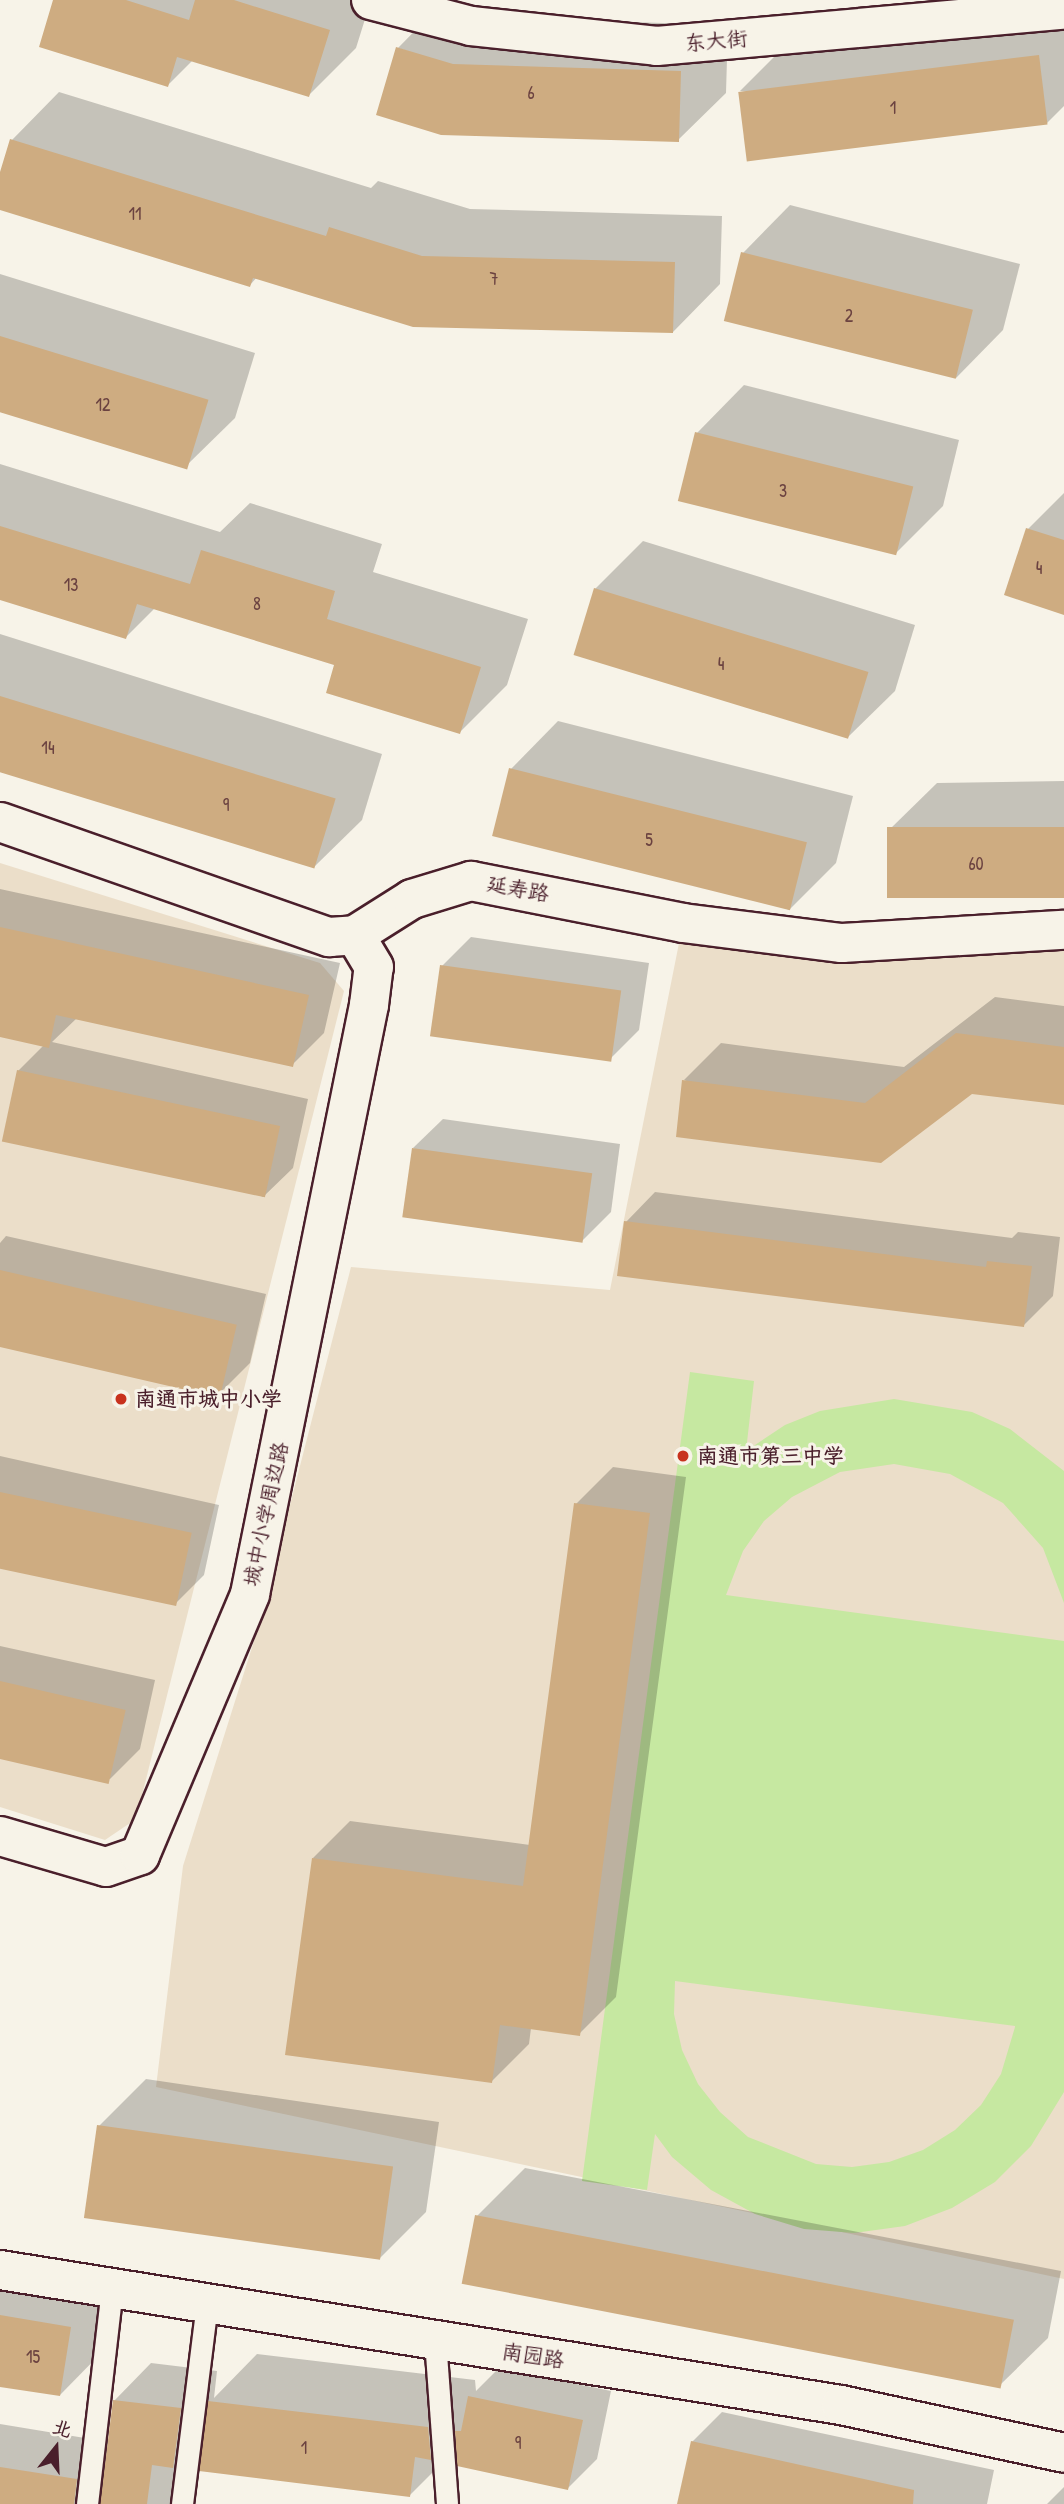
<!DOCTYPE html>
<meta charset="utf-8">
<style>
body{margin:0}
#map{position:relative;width:1064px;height:2504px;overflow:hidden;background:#f7f3e8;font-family:"Patrick Hand","LXGW WenKai TC",sans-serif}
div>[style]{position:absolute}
.built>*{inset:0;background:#ebdec9}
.green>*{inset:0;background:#c6e8a1}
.shadow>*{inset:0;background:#0003}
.building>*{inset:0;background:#ceac81;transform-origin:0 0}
.roads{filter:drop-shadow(2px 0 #4a1f2b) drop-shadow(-2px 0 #4a1f2b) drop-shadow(0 2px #4a1f2b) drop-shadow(0 -2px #4a1f2b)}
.lane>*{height:21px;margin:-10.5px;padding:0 10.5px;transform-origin:10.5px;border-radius:10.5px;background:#f7f3e8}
.street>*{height:38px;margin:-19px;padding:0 19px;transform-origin:19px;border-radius:19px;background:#f7f3e8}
.dots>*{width:19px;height:19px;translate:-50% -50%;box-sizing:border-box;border:4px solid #f7f3e8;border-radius:50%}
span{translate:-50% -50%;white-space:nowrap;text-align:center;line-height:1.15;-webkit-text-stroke:6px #f7f3e8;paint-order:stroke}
.number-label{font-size:18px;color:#6b4240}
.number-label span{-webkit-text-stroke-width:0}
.street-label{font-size:21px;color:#4a1f2b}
.poi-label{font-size:21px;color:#4a1f2b;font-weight:700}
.left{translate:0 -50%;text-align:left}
.north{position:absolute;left:21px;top:2413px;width:70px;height:70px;-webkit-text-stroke:5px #f7f3e8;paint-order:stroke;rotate:18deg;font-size:19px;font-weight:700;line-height:28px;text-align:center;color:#4a1f2b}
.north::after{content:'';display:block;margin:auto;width:24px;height:32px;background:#4a1f2b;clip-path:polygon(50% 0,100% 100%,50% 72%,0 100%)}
</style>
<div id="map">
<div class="built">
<i style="clip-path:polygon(0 863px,320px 963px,344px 991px,136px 1819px,105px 1840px,0 1807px)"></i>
<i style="clip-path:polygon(683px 923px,1064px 930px,1064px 2279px,156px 2087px,183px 1866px,260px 1622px,351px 1267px,610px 1290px)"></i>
</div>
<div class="green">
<i style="clip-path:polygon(evenodd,690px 1372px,754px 1381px,746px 1451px,785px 1425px,820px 1411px,894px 1399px,972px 1412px,1010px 1429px,1064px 1471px,1064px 1603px,1043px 1548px,1003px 1503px,950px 1474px,894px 1464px,840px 1472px,792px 1497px,764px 1521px,743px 1551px,726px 1595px,1064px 1641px,1064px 2092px,1031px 2146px,995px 2182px,952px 2208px,905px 2226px,854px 2233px,804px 2229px,755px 2214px,711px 2190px,672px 2157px,655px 2134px,647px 2190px,582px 2181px,690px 1372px,675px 1981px,1015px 2026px,1015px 2027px,1001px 2074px,981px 2105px,955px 2130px,923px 2150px,889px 2162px,852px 2167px,816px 2164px,748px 2137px,720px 2112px,698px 2084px,682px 2050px,674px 2014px,675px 1981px)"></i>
</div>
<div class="shadow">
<i style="clip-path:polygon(55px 0,371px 0,356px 48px,309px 95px,193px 60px,168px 85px)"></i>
<i style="clip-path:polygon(445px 0,501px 18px,728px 25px,726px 93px,678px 140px,398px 48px)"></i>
<i style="clip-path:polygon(1064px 11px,1064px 106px,1046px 124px,740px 91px,787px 44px)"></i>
<i style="clip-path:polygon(59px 92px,371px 188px,378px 181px,470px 209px,722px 216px,720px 284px,673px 332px,257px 277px,250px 285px,0 208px,0 178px,12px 140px)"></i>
<i style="clip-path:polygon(790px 205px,1020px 264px,1003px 330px,956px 378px,743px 253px)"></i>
<i style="clip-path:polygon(0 274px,255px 353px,235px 418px,187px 465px,0 408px)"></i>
<i style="clip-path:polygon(744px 385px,959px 440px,943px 506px,895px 554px,697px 433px)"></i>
<i style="clip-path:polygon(0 464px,220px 532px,250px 503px,382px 544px,373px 572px,528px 619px,507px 685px,460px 732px,336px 664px,155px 608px,126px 637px,0 598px)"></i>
<i style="clip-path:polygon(1064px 493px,1064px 613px,1028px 529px)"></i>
<i style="clip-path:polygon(643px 541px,915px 625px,895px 691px,847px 738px,595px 589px)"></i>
<i style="clip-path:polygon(0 634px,382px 754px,362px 820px,314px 867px,0 768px)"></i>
<i style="clip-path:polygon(558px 721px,853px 796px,836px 863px,789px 910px,511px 769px)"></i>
<i style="clip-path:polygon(1064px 781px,1064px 896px,889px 830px,937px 783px)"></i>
<i style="clip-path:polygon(0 889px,340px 963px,324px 1033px,292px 1065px,77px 1018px,52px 1042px,308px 1099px,293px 1168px,263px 1197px,18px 1071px,44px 1045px,0 1035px)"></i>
<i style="clip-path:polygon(471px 937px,649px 963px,639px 1030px,610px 1059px,442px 966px)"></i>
<i style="clip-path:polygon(995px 997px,1064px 1006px,1064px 1103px,972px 1092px,881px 1161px,684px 1080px,721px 1043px,904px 1067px)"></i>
<i style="clip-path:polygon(443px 1119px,620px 1144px,611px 1212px,581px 1242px,413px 1148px)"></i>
<i style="clip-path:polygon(655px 1192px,1012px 1238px,1018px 1232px,1060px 1237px,1053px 1296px,1024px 1325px,626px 1222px)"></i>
<i style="clip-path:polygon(6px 1236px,266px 1294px,250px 1363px,221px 1392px,0 1344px,0 1243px)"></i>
<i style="clip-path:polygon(0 1456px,219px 1505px,204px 1575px,175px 1604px,0 1566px)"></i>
<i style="clip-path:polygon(613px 1467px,686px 1477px,616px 1997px,579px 2034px,531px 2028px,529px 2044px,492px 2081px,313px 1858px,350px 1821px,530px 1845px,576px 1504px)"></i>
<i style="clip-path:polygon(0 1646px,155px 1680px,140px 1749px,110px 1779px,0 1755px)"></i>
<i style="clip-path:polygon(146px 2079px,439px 2122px,426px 2212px,379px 2259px,99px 2126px)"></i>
<i style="clip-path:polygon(525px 2168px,1061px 2271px,1048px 2338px,1000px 2385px,477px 2216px)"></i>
<i style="clip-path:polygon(0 2261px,118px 2280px,107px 2347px,60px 2395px,0 2385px)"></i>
<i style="clip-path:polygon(257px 2354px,475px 2380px,476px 2391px,499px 2368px,611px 2391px,597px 2459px,568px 2488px,458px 2447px,410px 2495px,206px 2433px,185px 2453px,179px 2504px,0 2504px,0 2424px,109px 2442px,114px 2401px,151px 2363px,217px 2371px,214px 2398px)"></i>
<i style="clip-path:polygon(722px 2412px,994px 2470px,987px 2504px,680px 2504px,692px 2442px)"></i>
<i style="clip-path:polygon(1064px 2487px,1064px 2504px,1047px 2504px)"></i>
</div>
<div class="building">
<i style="clip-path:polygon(53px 0,126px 0,189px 20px,195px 0,234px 0,330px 30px,309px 97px,177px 57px,168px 87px,39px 47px)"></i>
<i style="clip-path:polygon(396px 47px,453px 64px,681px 71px,679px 142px,441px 135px,376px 115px)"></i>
<i style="left:1039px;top:55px;width:70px;height:303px;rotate:83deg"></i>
<i style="clip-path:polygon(10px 139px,326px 236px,329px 227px,422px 256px,675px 262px,673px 333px,413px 327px,253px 278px,250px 287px,0 210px,0 172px)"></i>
<i style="left:741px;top:252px;width:239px;height:71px;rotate:14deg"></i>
<i style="left:0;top:336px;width:218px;height:73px;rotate:17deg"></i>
<i style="left:695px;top:432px;width:225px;height:71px;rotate:14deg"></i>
<i style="clip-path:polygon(0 526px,190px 584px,201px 550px,335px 591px,327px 619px,481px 667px,460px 734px,326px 693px,334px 665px,137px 604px,126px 639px,0 600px)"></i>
<i style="clip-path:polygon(1026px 528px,1064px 540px,1064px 615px,1004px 595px)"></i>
<i style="left:594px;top:588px;width:287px;height:70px;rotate:17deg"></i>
<i style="left:0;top:696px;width:351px;height:73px;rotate:17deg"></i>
<i style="left:509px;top:768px;width:307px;height:70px;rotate:14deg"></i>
<i style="left:1064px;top:827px;width:71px;height:177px;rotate:90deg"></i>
<i style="clip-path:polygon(0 927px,309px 995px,293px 1067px,56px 1015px,49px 1048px,0 1037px)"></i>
<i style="left:440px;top:965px;width:183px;height:72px;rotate:8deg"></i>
<i style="clip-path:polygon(956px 1033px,1064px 1047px,1064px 1105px,972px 1094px,881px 1163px,676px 1137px,682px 1080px,865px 1103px)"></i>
<i style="left:17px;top:1070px;width:269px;height:73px;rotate:12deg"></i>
<i style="left:412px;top:1148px;width:182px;height:70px;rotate:8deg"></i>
<i style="clip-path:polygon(624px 1221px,986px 1267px,987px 1261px,1032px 1266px,1024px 1327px,617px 1276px)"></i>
<i style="left:0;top:1270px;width:243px;height:75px;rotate:13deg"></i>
<i style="left:0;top:1492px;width:196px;height:75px;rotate:12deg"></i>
<i style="clip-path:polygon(574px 1503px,650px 1513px,580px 2036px,500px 2025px,492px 2083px,285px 2055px,312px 1858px,523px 1886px)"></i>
<i style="left:0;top:1681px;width:129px;height:76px;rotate:13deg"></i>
<i style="left:97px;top:2125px;width:299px;height:94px;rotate:8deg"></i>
<i style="left:475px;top:2215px;width:549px;height:70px;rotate:11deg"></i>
<i style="clip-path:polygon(0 2315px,71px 2327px,60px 2396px,0 2387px)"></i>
<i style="clip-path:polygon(468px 2396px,583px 2420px,568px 2490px,457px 2466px,455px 2431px,461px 2431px)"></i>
<i style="clip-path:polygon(113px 2400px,181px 2408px,173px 2468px,152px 2465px,147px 2504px,100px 2504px)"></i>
<i style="clip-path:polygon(208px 2401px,428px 2427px,431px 2460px,415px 2457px,410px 2497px,199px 2471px)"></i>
<i style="clip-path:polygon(691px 2441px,914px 2490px,913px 2504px,677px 2504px)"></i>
<i style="clip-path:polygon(0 2467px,77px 2479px,74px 2504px,0 2504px)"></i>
</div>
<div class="roads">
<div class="lane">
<i style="left:435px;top:2340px;width:164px;rotate:85.8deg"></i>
<i style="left:87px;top:2504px;width:217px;rotate:-83.4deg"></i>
<i style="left:182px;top:2504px;width:203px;rotate:-82.9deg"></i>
</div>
<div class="street">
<i style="left:371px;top:0;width:103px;rotate:14.6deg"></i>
<i style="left:471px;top:26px;width:187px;rotate:6.1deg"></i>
<i style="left:657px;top:46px;width:409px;rotate:-5.1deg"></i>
<i style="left:0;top:822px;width:349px;rotate:19.3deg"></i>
<i style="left:329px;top:937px;width:26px;rotate:-4deg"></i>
<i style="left:355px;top:935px;width:67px;rotate:-32.3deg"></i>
<i style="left:412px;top:899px;width:62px;rotate:-17deg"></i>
<i style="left:471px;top:881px;width:216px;rotate:11.2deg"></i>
<i style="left:683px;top:923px;width:160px;rotate:7.2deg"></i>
<i style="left:842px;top:943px;width:222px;rotate:-3.4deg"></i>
<i style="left:0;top:1836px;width:110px;rotate:16.3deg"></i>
<i style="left:106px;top:1867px;width:36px;rotate:-19deg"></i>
<i style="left:140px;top:1855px;width:283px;rotate:-67.1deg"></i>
<i style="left:250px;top:1594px;width:601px;rotate:-78.58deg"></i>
<i style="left:369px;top:1005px;width:38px;rotate:-83deg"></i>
<i style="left:374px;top:967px;width:37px;rotate:-121deg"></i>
<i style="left:0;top:2270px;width:852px;rotate:9.12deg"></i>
<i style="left:841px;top:2405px;width:228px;rotate:12.1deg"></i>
</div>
</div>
<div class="dots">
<i style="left:121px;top:1399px;background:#c8321e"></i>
<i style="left:683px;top:1456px;background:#c8321e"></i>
</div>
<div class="number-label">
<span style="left:531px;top:93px">6</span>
<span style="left:893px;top:108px">1</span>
<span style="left:135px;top:214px">11</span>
<span style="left:494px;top:279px">7</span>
<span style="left:849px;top:316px">2</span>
<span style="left:103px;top:405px">12</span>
<span style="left:783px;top:491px">3</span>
<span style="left:1039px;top:568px">4</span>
<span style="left:71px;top:585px">13</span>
<span style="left:257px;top:604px">8</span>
<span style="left:721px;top:664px">4</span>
<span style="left:48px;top:748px">14</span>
<span style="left:226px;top:805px">9</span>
<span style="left:649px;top:840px">5</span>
<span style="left:976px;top:864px">60</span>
<span style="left:33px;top:2357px">15</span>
<span style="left:518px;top:2443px">9</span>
<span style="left:304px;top:2448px">1</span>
</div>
<div class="street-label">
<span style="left:716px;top:41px;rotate:-5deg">东大街</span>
<span style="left:518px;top:889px;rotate:10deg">延寿路</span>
<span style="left:266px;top:1514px;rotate:-78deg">城中小学周边路</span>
<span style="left:533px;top:2356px;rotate:9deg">南园路</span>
</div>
<div class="poi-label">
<span class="left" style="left:135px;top:1399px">南通市城中小学</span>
<span class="left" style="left:697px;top:1456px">南通市第三中学</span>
</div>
<div class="north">北</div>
</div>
